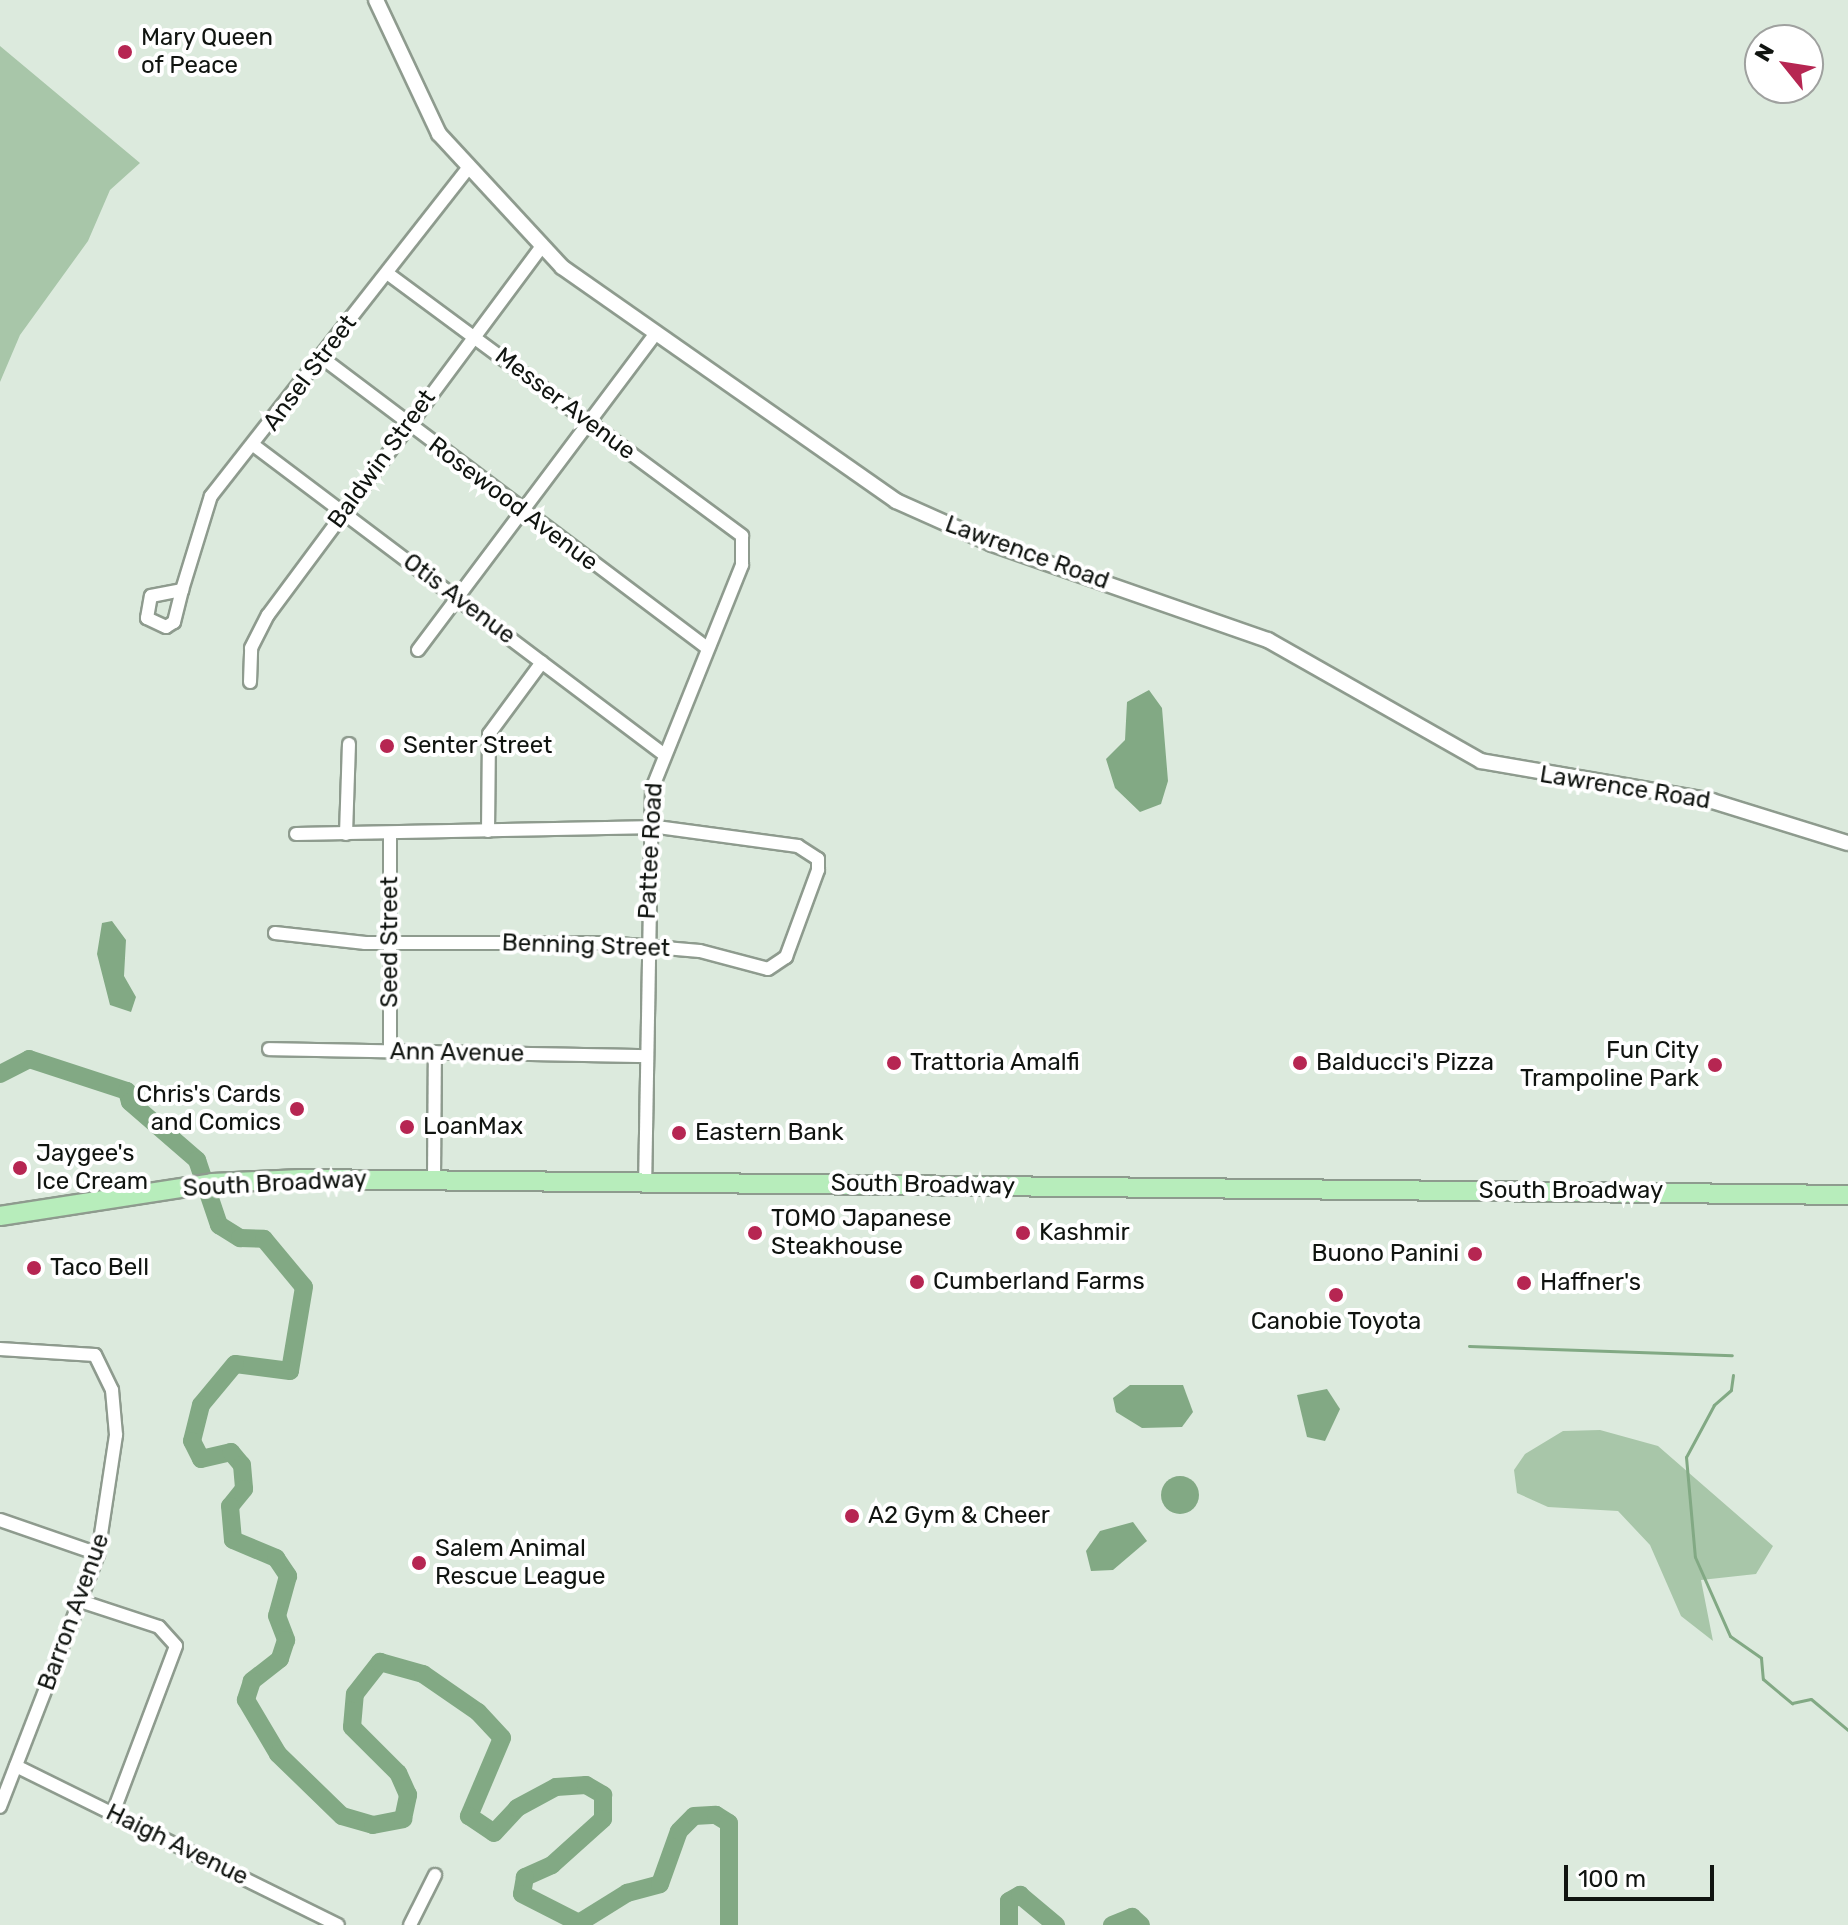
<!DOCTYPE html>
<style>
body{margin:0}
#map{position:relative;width:1848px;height:1925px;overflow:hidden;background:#dceadd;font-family:Rubik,sans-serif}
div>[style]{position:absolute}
.green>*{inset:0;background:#a8c6a9}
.water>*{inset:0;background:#82a984}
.round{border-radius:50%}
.stream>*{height:3px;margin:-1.5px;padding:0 1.5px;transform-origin:1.5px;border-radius:1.5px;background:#82a984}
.river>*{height:18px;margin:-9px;padding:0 9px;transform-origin:9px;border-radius:9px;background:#82a984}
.roads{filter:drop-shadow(2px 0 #8e9b8e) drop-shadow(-2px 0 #8e9b8e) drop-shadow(0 2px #8e9b8e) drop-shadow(0 -2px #8e9b8e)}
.minor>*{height:12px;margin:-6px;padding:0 6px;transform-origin:6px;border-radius:6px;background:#fff}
.tertiary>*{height:14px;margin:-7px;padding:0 7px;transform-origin:7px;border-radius:7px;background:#fff}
.primary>*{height:18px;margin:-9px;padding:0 9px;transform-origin:9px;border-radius:9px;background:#b7edbb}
.dots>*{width:22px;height:22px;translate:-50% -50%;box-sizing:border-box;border:4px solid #fff;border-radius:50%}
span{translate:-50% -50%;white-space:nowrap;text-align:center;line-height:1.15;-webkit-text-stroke:8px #fff;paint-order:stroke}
.poi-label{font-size:24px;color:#101410}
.left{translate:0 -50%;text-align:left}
.right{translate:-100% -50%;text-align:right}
.street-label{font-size:24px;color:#101410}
.north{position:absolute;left:1744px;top:24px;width:80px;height:80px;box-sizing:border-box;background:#fff;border:2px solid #9fa19f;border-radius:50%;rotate:300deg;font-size:22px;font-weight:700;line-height:32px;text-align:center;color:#101410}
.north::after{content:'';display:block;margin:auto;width:28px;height:36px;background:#b62652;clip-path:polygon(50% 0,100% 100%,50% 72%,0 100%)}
.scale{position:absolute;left:1564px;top:1865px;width:150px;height:36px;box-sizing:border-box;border:4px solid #101410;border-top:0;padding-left:10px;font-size:24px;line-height:28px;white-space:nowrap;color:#101410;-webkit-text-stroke:6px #fff;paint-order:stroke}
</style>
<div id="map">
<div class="green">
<i style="clip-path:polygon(0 46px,140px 163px,110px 190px,88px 241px,20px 335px,0 382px)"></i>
<i style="clip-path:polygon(1600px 1430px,1658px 1446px,1773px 1546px,1756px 1574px,1701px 1580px,1713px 1641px,1681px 1616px,1650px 1545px,1618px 1511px,1548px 1507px,1517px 1493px,1514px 1470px,1525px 1454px,1563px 1431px)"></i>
</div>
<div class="water">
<i style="clip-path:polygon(1149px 690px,1162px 708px,1168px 781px,1161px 804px,1140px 812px,1115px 788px,1106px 759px,1125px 740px,1127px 702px)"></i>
<i style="clip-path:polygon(112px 921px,126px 940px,124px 976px,136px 997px,131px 1012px,110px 1005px,97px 954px,102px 923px)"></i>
<i style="clip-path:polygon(1130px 1385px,1183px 1385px,1193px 1412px,1182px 1427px,1142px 1428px,1116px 1412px,1113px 1398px)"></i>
<i style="clip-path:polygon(1327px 1389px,1340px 1409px,1325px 1441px,1307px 1437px,1297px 1395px)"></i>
<i class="round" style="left:1161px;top:1476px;width:38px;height:38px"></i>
<i style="clip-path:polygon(1133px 1522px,1147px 1541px,1113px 1570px,1091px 1571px,1086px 1551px,1100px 1531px)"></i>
</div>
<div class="stream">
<i style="left:1469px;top:1346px;width:263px;rotate:2deg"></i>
<i style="left:1733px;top:1375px;width:15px;rotate:98deg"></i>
<i style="left:1731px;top:1390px;width:23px;rotate:139deg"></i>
<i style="left:1714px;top:1405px;width:59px;rotate:118.3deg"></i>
<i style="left:1686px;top:1457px;width:100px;rotate:84.9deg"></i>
<i style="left:1695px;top:1557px;width:86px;rotate:66.1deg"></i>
<i style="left:1730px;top:1636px;width:38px;rotate:35deg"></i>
<i style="left:1761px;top:1658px;width:21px;rotate:85deg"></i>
<i style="left:1763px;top:1679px;width:38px;rotate:40deg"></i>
<i style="left:1792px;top:1703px;width:19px;rotate:-12deg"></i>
<i style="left:1811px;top:1699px;width:48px;rotate:40deg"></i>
</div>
<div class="river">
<i style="left:0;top:1074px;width:33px;rotate:-27deg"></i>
<i style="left:29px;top:1059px;width:103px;rotate:18.1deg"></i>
<i style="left:127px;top:1091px;width:11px;rotate:75deg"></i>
<i style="left:130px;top:1102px;width:89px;rotate:40.9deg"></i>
<i style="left:197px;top:1160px;width:69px;rotate:71.3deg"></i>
<i style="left:219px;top:1225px;width:25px;rotate:32deg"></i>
<i style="left:240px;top:1238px;width:24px;rotate:2deg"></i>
<i style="left:264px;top:1239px;width:62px;rotate:50.2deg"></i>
<i style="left:304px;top:1287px;width:85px;rotate:99.5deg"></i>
<i style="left:290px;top:1371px;width:55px;rotate:-172.7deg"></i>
<i style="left:235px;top:1364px;width:53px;rotate:129.7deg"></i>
<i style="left:201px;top:1405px;width:37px;rotate:104deg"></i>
<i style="left:192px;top:1441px;width:20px;rotate:63deg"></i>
<i style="left:201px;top:1459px;width:31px;rotate:-13deg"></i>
<i style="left:231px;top:1452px;width:17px;rotate:50deg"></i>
<i style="left:242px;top:1465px;width:24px;rotate:85deg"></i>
<i style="left:244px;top:1489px;width:22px;rotate:129deg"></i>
<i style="left:230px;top:1506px;width:34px;rotate:85deg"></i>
<i style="left:233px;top:1540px;width:47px;rotate:22.7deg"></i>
<i style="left:276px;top:1558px;width:22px;rotate:56deg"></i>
<i style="left:288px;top:1576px;width:41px;rotate:105.4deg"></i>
<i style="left:277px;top:1616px;width:26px;rotate:69deg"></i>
<i style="left:286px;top:1640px;width:20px;rotate:108deg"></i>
<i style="left:280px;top:1659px;width:36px;rotate:142deg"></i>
<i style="left:252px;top:1681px;width:20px;rotate:108deg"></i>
<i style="left:246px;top:1700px;width:63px;rotate:59.3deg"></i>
<i style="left:278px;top:1754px;width:89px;rotate:44.1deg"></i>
<i style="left:342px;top:1816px;width:32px;rotate:16deg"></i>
<i style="left:373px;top:1825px;width:31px;rotate:-11deg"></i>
<i style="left:403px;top:1819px;width:25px;rotate:-78deg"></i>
<i style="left:408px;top:1795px;width:24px;rotate:-114deg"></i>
<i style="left:398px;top:1773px;width:65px;rotate:-135deg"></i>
<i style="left:352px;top:1727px;width:33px;rotate:-85deg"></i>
<i style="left:355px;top:1694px;width:41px;rotate:-52deg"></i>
<i style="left:380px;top:1662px;width:45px;rotate:15.6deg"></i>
<i style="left:423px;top:1674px;width:67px;rotate:34.6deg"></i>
<i style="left:478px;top:1712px;width:35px;rotate:47deg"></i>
<i style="left:502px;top:1738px;width:85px;rotate:112.9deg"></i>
<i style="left:469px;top:1816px;width:30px;rotate:34deg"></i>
<i style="left:494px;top:1833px;width:34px;rotate:-47deg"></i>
<i style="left:517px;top:1808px;width:44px;rotate:-28.3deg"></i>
<i style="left:556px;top:1787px;width:30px;rotate:-4deg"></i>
<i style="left:586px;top:1785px;width:20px;rotate:30deg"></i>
<i style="left:603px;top:1795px;width:24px;rotate:90deg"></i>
<i style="left:603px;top:1819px;width:69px;rotate:138deg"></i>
<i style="left:552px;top:1865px;width:30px;rotate:156deg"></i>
<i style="left:525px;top:1877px;width:17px;rotate:100deg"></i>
<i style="left:522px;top:1894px;width:64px;rotate:27deg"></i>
<i style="left:579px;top:1923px;width:57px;rotate:-32deg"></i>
<i style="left:627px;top:1893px;width:34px;rotate:-15deg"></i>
<i style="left:660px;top:1884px;width:56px;rotate:-70.3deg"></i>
<i style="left:679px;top:1831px;width:21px;rotate:-45deg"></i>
<i style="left:694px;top:1816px;width:22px;rotate:-3deg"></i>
<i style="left:716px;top:1815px;width:15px;rotate:32deg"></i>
<i style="left:729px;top:1823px;width:102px;rotate:90deg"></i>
<i style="left:1009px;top:1925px;width:24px;rotate:-90deg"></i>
<i style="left:1009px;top:1901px;width:13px;rotate:-29deg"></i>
<i style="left:1020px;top:1895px;width:47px;rotate:39.8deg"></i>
<i style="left:1112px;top:1925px;width:22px;rotate:-22deg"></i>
<i style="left:1132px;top:1917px;width:12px;rotate:42deg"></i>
</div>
<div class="roads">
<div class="minor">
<i style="left:387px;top:273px;width:442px;rotate:36.5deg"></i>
<i style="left:742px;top:536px;width:29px;rotate:90deg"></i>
<i style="left:742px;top:565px;width:241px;rotate:111.9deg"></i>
<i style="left:652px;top:789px;width:395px;rotate:91deg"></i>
<i style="left:321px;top:357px;width:482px;rotate:37deg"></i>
<i style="left:256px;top:447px;width:508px;rotate:37.01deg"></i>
<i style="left:182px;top:590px;width:33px;rotate:104deg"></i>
<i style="left:174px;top:622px;width:9px;rotate:148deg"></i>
<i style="left:166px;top:627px;width:21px;rotate:-155deg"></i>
<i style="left:147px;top:618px;width:22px;rotate:-80deg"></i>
<i style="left:151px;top:596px;width:32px;rotate:-11deg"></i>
<i style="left:182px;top:590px;width:98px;rotate:-72.9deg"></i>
<i style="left:211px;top:496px;width:415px;rotate:-51.9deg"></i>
<i style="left:418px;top:650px;width:395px;rotate:-53.1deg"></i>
<i style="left:250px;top:682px;width:34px;rotate:-88deg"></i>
<i style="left:251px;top:648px;width:37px;rotate:-63deg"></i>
<i style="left:268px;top:615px;width:458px;rotate:-53.4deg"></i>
<i style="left:488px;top:831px;width:97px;rotate:-89.4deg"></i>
<i style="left:489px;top:734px;width:89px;rotate:-53.6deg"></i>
<i style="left:346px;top:834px;width:90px;rotate:-88.1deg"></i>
<i style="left:275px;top:933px;width:91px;rotate:6.3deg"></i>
<i style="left:365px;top:943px;width:242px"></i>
<i style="left:607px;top:943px;width:93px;rotate:4.9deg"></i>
<i style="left:700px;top:951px;width:70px;rotate:14.8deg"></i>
<i style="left:768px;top:969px;width:22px;rotate:-34deg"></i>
<i style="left:786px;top:957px;width:93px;rotate:-69.8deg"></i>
<i style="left:818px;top:870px;width:11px;rotate:-90deg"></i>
<i style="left:818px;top:859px;width:24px;rotate:-147deg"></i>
<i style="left:798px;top:846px;width:141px;rotate:-172.3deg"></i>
<i style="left:658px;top:827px;width:362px;rotate:178.9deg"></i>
<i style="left:269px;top:1049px;width:376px;rotate:1.1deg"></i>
<i style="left:390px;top:1051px;width:218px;rotate:-90deg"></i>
<i style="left:434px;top:1180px;width:128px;rotate:-89.6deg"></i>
<i style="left:0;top:1349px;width:95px;rotate:3.6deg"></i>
<i style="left:95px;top:1355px;width:39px;rotate:64deg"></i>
<i style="left:112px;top:1390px;width:45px;rotate:84.9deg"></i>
<i style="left:116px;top:1435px;width:120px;rotate:98.6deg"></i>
<i style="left:98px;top:1554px;width:271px;rotate:111.2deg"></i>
<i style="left:0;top:1520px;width:104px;rotate:19.1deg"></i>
<i style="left:80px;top:1601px;width:83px;rotate:18.2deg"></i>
<i style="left:159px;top:1627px;width:25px;rotate:48deg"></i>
<i style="left:176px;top:1646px;width:178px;rotate:110.7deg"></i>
<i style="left:16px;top:1766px;width:359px;rotate:26.3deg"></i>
<i style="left:410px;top:1925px;width:56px;rotate:-63.4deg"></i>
</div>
<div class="tertiary">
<i style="left:376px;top:0;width:148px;rotate:64.8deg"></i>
<i style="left:439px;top:134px;width:181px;rotate:47.2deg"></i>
<i style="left:562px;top:267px;width:408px;rotate:35deg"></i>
<i style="left:896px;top:501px;width:105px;rotate:24.1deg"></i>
<i style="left:992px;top:544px;width:292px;rotate:19.2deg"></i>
<i style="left:1268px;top:640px;width:245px;rotate:29.6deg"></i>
<i style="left:1481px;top:761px;width:234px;rotate:9.8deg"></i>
<i style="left:1712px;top:801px;width:142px;rotate:17.2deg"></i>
</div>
<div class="primary">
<i style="left:0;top:1216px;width:215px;rotate:-8.8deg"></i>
<i style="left:212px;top:1183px;width:89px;rotate:-2.6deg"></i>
<i style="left:301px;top:1179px;width:1547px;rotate:0.59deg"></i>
</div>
</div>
<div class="dots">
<i style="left:125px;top:52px;background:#b62652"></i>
<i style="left:387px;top:746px;background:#b62652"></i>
<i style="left:894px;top:1063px;background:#b62652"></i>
<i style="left:1300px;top:1063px;background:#b62652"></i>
<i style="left:1715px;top:1065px;background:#b62652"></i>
<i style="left:297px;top:1109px;background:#b62652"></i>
<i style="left:407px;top:1127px;background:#b62652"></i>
<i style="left:679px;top:1133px;background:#b62652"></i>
<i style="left:20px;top:1168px;background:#b62652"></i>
<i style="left:755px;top:1233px;background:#b62652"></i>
<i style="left:1023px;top:1233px;background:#b62652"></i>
<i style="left:1475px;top:1254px;background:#b62652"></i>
<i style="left:34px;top:1268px;background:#b62652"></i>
<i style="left:917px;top:1282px;background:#b62652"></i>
<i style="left:1524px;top:1283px;background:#b62652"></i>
<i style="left:1336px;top:1295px;background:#b62652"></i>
<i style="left:852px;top:1516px;background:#b62652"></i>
<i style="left:419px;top:1563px;background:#b62652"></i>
</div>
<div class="poi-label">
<span class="left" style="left:141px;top:52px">Mary Queen<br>of Peace</span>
<span class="left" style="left:403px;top:746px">Senter Street</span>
<span class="right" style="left:1699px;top:1065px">Fun City<br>Trampoline Park</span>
<span class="left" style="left:910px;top:1063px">Trattoria Amalfi</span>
<span class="left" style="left:1316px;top:1063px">Balducci's Pizza</span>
<span class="right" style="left:281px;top:1109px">Chris's Cards<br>and Comics</span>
<span class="left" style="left:423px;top:1127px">LoanMax</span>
<span class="left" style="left:695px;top:1133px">Eastern Bank</span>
<span class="left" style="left:36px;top:1168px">Jaygee's<br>Ice Cream</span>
<span class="left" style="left:771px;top:1233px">TOMO Japanese<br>Steakhouse</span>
<span class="left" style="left:1039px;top:1233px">Kashmir</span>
<span class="right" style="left:1459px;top:1254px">Buono Panini</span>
<span class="left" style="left:50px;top:1268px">Taco Bell</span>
<span class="left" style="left:933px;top:1282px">Cumberland Farms</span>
<span class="left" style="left:1540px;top:1283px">Haffner's</span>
<span style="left:1336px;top:1322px">Canobie Toyota</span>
<span class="left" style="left:868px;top:1516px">A2 Gym &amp; Cheer</span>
<span class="left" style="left:435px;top:1563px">Salem Animal<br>Rescue League</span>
</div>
<div class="street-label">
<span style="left:310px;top:373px;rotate:-53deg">Ansel Street</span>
<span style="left:565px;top:404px;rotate:37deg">Messer Avenue</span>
<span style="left:382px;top:459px;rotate:-54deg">Baldwin Street</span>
<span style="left:513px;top:504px;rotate:37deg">Rosewood Avenue</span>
<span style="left:1027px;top:553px;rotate:20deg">Lawrence Road</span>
<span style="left:459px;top:599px;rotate:37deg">Otis Avenue</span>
<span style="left:1625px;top:788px;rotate:9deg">Lawrence Road</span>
<span style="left:651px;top:851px;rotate:-87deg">Pattee Road</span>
<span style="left:390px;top:942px;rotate:-90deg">Seed Street</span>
<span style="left:586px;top:946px;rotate:2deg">Benning Street</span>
<span style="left:457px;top:1053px;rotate:1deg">Ann Avenue</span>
<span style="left:275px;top:1184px;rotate:-3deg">South Broadway</span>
<span style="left:923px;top:1185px;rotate:1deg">South Broadway</span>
<span style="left:1571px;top:1191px">South Broadway</span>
<span style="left:74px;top:1612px;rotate:-70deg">Barron Avenue</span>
<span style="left:177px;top:1845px;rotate:26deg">Haigh Avenue</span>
</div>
<div class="north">N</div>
<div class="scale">100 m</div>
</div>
